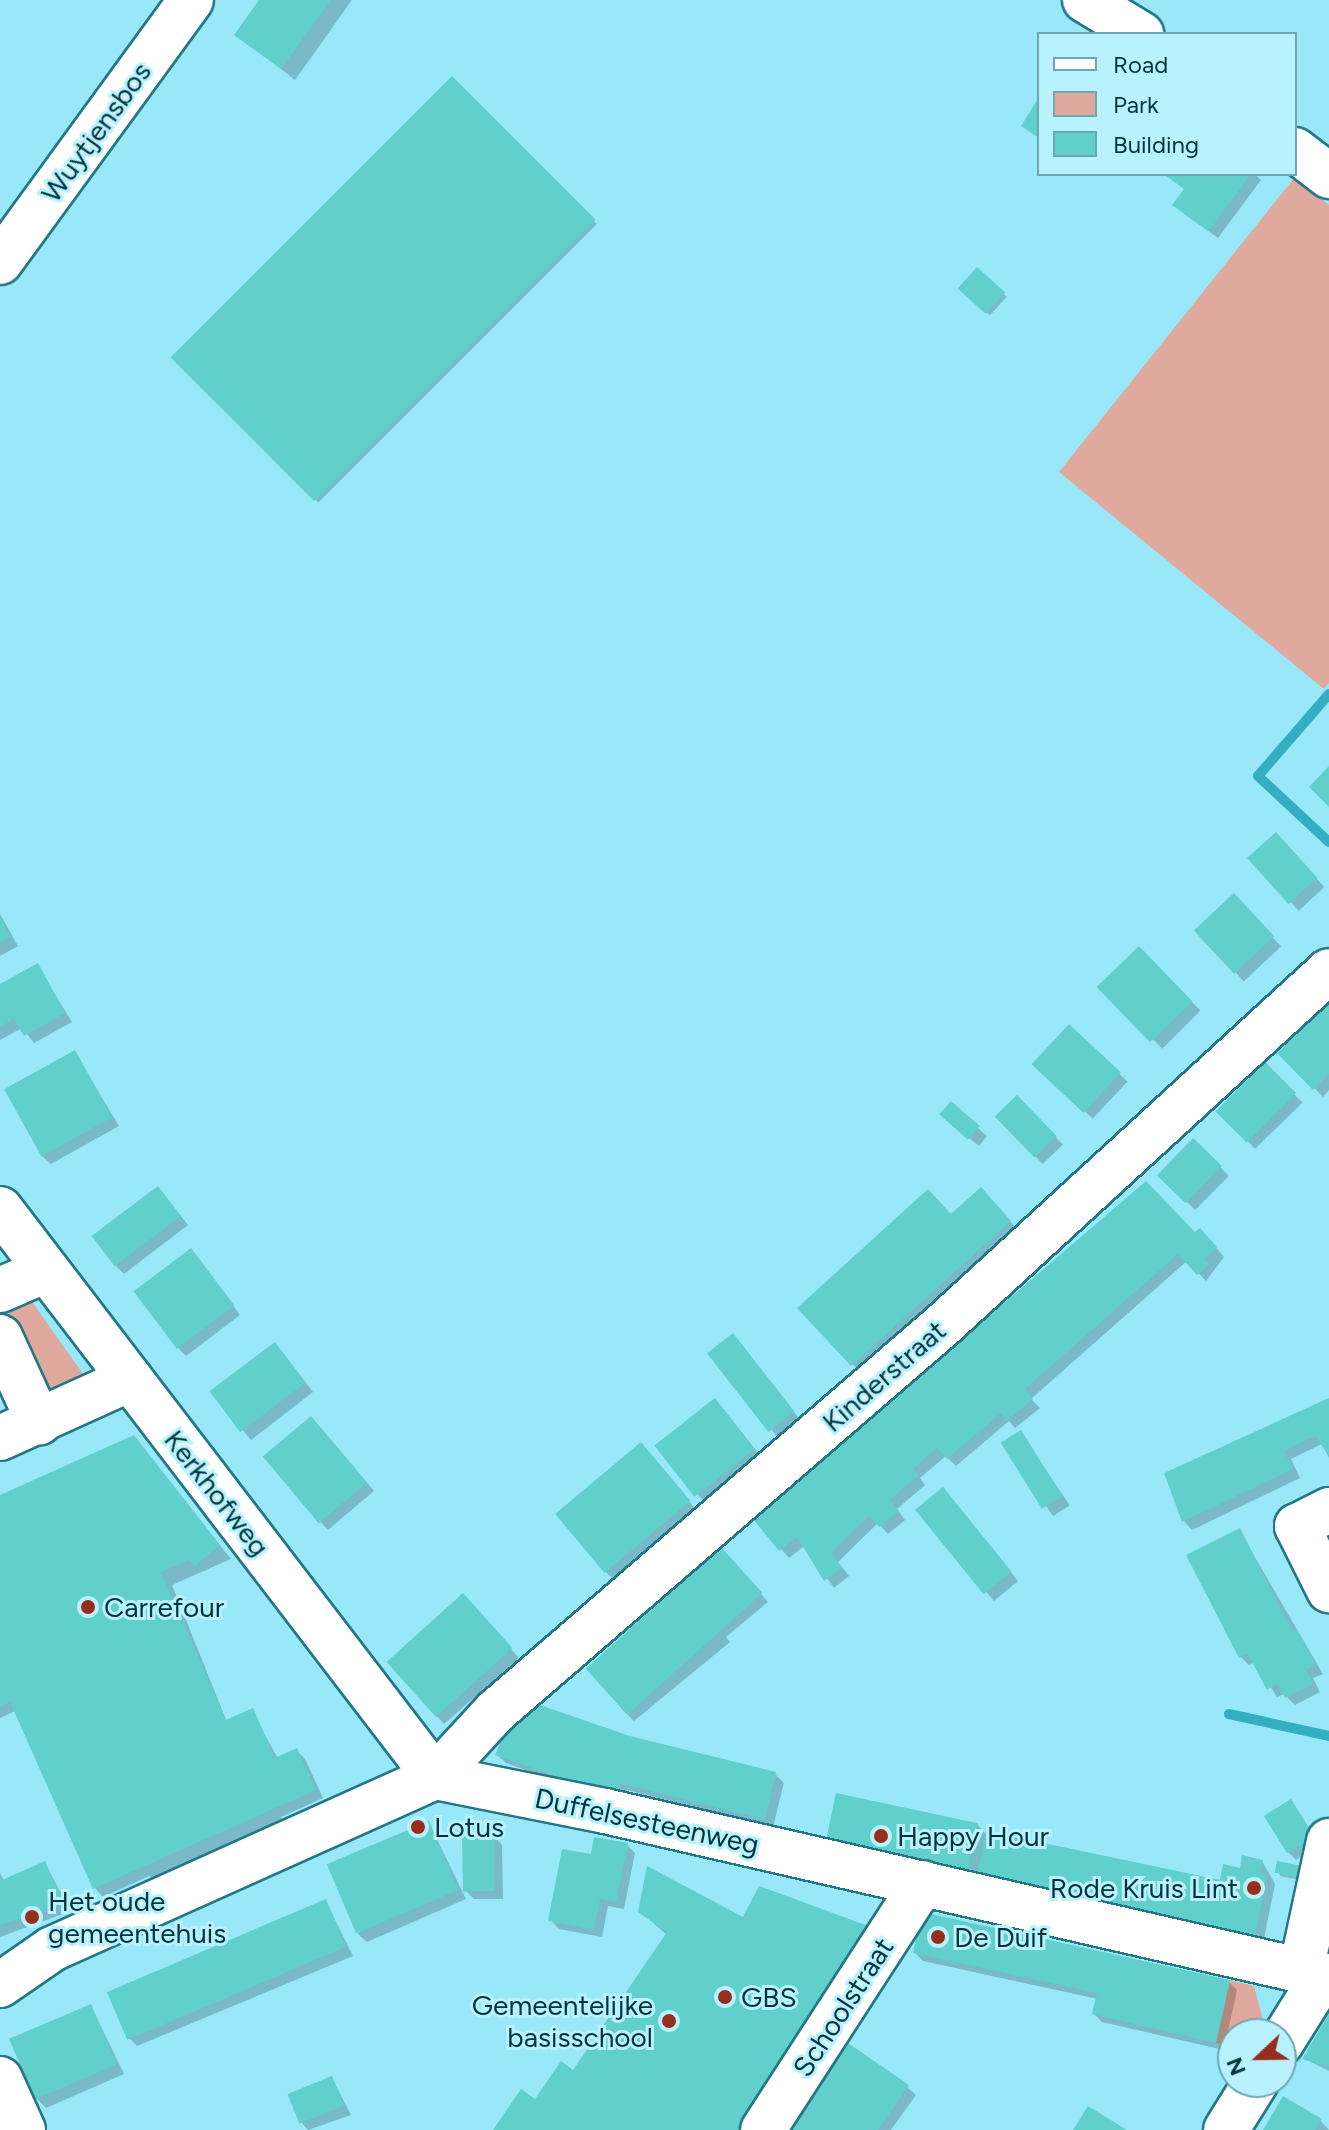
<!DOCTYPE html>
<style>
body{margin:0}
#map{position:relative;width:1329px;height:2130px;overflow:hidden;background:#99e8f9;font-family:Figtree,sans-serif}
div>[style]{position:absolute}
.green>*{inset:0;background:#dfa99d}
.shadow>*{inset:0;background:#0003;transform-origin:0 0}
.stream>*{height:10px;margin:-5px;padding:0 5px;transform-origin:5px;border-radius:5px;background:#34aec3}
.building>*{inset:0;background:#61cfcb;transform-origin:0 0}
.roads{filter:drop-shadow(2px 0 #237787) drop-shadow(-2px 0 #237787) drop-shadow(0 2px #237787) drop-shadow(0 -2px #237787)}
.minor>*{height:44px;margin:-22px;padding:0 22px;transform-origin:22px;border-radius:22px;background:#fff}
.dots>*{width:22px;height:22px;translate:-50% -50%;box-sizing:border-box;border:4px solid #b8f2fe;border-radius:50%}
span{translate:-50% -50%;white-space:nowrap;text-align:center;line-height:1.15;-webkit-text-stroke:6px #b8f2fe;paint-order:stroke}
.street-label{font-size:28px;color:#04353d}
.poi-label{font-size:28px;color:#04353d}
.left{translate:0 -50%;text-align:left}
.right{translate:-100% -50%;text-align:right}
.legend{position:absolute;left:1037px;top:32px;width:260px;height:144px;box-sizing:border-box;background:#b8f2fe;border:2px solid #70a6b1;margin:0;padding:10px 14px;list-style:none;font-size:24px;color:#04353d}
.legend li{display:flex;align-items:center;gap:16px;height:40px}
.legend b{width:40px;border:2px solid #70a6b1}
.north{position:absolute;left:1217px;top:2018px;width:80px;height:80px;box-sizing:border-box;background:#b8f2fe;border:2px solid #70a6b1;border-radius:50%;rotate:248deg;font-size:22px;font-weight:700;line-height:32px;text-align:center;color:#04353d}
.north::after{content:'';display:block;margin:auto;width:28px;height:36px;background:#972e1b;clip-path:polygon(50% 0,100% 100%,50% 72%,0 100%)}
</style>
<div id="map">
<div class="green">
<i style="clip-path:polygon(1295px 177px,1329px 205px,1329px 683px,1324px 689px,1059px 472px)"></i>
<i style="clip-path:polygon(30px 1299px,88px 1381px,45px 1402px,7px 1308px)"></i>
<i style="clip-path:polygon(1230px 1980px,1254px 1986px,1262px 2016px,1256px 2034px,1233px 2034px,1233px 2047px,1216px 2043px)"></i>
</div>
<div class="shadow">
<i style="clip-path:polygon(261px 0,352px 0,295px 80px,237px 35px)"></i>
<i style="left:452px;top:79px;width:205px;height:394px;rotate:45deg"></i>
<i style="clip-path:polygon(1164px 174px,1255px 174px,1261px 180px,1218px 238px,1183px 213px,1186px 190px)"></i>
<i style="left:977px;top:270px;width:40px;height:25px;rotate:42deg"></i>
<i style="left:1276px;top:835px;width:71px;height:35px;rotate:47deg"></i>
<i style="left:1234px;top:896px;width:69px;height:51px;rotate:47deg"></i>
<i style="clip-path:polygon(0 914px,18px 946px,0 956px)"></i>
<i style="left:1139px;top:949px;width:87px;height:54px;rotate:45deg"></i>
<i style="clip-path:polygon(37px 965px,72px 1022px,34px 1043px,22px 1028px,0 1040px,0 986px)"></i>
<i style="clip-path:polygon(1329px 1005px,1329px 1090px,1323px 1097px,1280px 1053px)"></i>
<i style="left:1069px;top:1027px;width:80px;height:51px;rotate:43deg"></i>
<i style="clip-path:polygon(75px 1053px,119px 1126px,51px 1164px,42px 1156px)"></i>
<i style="left:1265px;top:1064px;width:54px;height:66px;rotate:46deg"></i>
<i style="left:1017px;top:1097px;width:66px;height:28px;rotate:46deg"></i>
<i style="clip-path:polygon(951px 1104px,987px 1136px,979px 1146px,950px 1123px)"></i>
<i style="left:1193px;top:1140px;width:51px;height:48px;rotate:45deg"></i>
<i style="clip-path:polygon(166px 1197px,188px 1225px,124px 1274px,116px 1266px)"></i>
<i style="clip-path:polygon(989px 1198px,1018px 1230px,861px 1373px,800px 1308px)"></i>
<i style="clip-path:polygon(1195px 1234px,1209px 1239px,1224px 1257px,1206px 1281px,1187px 1261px,1031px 1399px,1040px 1408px,1015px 1428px,1009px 1421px,956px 1466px,946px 1456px,920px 1478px,925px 1485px,897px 1509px,905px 1520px,888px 1534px,878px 1523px,838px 1562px,849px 1576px,834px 1588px,804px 1546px,789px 1558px,756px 1520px)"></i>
<i style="clip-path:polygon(199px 1259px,240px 1315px,186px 1356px,178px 1348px)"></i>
<i style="clip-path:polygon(741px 1344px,801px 1421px,779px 1439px,710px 1353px)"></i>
<i style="clip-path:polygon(283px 1353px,313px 1392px,251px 1440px,212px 1393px)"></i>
<i style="clip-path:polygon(1329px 1400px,1329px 1458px,1322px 1444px,1291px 1459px,1300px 1478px,1192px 1530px,1184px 1521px,1167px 1474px)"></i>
<i style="clip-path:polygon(723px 1409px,762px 1458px,706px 1504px,698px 1495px)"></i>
<i style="clip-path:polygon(320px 1427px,374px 1491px,328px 1530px,320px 1521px)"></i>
<i style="left:1021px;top:1433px;width:87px;height:20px;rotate:56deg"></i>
<i style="clip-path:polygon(133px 1437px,231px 1559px,172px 1585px,227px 1722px,252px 1711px,278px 1759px,297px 1751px,305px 1759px,323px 1798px,281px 1817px,289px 1835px,165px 1891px,149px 1876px,103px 1897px,95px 1888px,17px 1710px,0 1718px,0 1497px)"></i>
<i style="clip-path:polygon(649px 1452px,696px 1510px,613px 1579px,605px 1571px)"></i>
<i style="clip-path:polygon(951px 1498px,1018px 1581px,994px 1601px,918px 1510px)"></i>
<i style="clip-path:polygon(1239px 1530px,1323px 1674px,1313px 1678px,1320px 1692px,1295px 1705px,1284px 1694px,1277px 1697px,1255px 1662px,1249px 1665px,1241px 1657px)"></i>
<i style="clip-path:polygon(729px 1558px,768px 1602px,726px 1637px,730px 1642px,634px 1721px,621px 1708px)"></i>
<i style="clip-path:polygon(471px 1604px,519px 1658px,444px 1724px,436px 1715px)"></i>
<i style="clip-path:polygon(630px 1738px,775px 1774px,784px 1783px,773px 1827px,627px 1790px,623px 1804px,506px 1763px,497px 1755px)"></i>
<i style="clip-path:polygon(1290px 1802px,1321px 1845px,1296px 1860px,1288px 1852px)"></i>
<i style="clip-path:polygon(429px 1823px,466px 1899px,367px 1942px,358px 1934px)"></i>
<i style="clip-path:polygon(977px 1824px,985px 1833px,1221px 1882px,1262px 1861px,1275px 1884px,1263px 1943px,987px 1883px,977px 1874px,976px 1880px,836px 1851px)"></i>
<i style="clip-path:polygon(494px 1836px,502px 1845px,503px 1899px,474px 1899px,466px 1891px)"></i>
<i style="clip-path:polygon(627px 1845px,635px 1853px,624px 1909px,608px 1906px,602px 1937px,559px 1929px,551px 1920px,593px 1857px)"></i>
<i style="clip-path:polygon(1278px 1863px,1305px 1881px,1280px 1876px)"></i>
<i style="clip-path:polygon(45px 1864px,71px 1911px,0 1937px,0 1873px,4px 1881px)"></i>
<i style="clip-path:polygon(326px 1902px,353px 1956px,137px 2046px,129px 2038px)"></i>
<i style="clip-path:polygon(640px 1911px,870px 1929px,495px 2130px,574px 2073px,668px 1936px)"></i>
<i style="clip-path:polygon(915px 1953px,1229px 1982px,1237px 1990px,1224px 2050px,1102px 2022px,1094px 2014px,1098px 1999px,923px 1961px)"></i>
<i style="clip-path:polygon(91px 2006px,124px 2074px,46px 2108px,37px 2099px)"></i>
<i style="clip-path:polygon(1329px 2018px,1329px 2071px,1305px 2059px)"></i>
<i style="clip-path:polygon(332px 2078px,351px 2115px,308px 2130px,302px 2123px)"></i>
<i style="clip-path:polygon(907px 2087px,916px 2095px,891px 2130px,790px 2130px)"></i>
<i style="clip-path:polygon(1321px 2121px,1329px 2130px,1265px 2130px)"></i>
</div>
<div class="stream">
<i style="left:1329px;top:694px;width:108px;rotate:130.9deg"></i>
<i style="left:1258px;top:776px;width:97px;rotate:42.9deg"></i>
<i style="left:1229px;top:1714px;width:102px;rotate:12.4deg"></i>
</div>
<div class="building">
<i style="clip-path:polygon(259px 0,331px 0,281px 69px,234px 35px)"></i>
<i style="left:452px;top:76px;width:203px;height:398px;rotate:45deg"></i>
<i style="clip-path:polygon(1039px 97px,1039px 138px,1021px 126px)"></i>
<i style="clip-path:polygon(1164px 174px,1251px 174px,1209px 231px,1172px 205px,1184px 189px)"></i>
<i style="left:977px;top:267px;width:38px;height:29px;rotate:42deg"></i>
<i style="clip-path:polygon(1329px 766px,1329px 807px,1309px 787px)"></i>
<i style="left:1276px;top:832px;width:62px;height:39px;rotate:48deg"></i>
<i style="left:1234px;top:893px;width:59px;height:55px;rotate:47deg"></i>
<i style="clip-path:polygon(0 917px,11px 937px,0 943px)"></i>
<i style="left:1139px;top:946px;width:77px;height:59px;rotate:46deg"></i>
<i style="clip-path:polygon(38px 963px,65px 1013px,24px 1036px,14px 1019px,0 1027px,0 984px)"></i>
<i style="clip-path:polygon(1329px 1003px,1329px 1074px,1313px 1090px,1277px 1053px)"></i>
<i style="left:1069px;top:1024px;width:71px;height:55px;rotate:43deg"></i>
<i style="left:75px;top:1050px;width:77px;height:81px;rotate:61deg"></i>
<i style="left:1265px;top:1062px;width:44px;height:70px;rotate:45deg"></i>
<i style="left:1017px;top:1095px;width:57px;height:31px;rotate:46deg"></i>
<i style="left:951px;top:1101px;width:38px;height:18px;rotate:41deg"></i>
<i style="left:1193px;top:1138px;width:40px;height:52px;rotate:44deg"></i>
<i style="clip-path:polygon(1146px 1181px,1195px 1232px,1200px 1228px,1217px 1247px,1204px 1259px,1209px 1265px,1197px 1275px,1178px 1254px,1025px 1389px,1033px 1399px,1006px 1421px,1001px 1413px,947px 1459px,937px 1448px,913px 1469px,919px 1475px,890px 1500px,899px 1511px,879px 1527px,869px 1516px,831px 1553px,842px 1567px,824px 1581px,797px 1537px,779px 1551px,753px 1519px)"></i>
<i style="left:158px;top:1186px;width:38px;height:83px;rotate:53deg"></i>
<i style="clip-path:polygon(981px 1187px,1011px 1221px,851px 1366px,797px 1308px,928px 1189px,951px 1214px)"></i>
<i style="left:191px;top:1248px;width:72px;height:72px;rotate:53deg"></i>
<i style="left:733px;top:1333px;width:100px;height:33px;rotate:52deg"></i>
<i style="left:275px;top:1342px;width:51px;height:82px;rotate:53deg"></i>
<i style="left:715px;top:1398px;width:65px;height:77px;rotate:52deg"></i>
<i style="clip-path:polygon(1329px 1398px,1329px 1456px,1315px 1436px,1284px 1451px,1293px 1469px,1182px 1522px,1164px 1473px)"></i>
<i style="left:311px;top:1416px;width:87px;height:63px;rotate:50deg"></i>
<i style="left:1021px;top:1430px;width:78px;height:24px;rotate:58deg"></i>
<i style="clip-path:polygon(134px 1435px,220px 1545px,195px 1566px,189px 1560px,161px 1572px,226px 1720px,253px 1708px,275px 1758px,297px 1748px,316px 1790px,93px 1889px,10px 1702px,0 1706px,0 1495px)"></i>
<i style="left:641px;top:1442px;width:77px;height:112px;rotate:50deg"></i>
<i style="left:943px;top:1487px;width:109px;height:36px;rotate:51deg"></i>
<i style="clip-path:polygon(1240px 1528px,1292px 1631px,1297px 1629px,1316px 1665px,1306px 1670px,1313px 1684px,1285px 1698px,1278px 1684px,1267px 1690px,1248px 1654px,1239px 1658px,1186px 1555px)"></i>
<i style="left:721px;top:1547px;width:62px;height:182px;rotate:48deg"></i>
<i style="left:463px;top:1593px;width:74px;height:103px;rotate:48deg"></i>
<i style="clip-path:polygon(531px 1702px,630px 1736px,776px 1772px,765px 1820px,619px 1783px,615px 1797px,495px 1755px,508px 1723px)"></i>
<i style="left:836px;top:1793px;width:145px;height:52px;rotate:12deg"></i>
<i style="left:1291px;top:1799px;width:44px;height:32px;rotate:58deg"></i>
<i style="left:429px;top:1821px;width:75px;height:111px;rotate:67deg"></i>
<i style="clip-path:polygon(986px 1831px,1220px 1880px,1223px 1864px,1240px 1868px,1242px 1855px,1263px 1860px,1260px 1873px,1267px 1874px,1255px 1936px,977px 1876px)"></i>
<i style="left:494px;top:1834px;width:57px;height:32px;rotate:89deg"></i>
<i style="clip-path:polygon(594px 1837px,628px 1843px,616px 1902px,600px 1899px,594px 1930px,548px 1921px,562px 1849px,591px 1854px)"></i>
<i style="clip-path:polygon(45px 1861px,64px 1903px,0 1925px,0 1881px)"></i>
<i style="left:1277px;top:1861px;width:26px;height:12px;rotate:11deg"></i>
<i style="clip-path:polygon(647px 1866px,743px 1917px,759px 1886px,871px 1927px,743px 2130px,493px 2130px,521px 2089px,535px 2099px,561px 2061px,573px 2070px,667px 1932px,638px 1912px)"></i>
<i style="left:326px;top:1899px;width:52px;height:238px;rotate:67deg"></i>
<i style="clip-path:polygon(922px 1912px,1230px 1980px,1216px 2043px,1092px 2014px,1097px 1993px,913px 1953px)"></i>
<i style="left:91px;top:2004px;width:66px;height:89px;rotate:67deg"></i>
<i style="clip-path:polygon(1329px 2014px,1329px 2067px,1302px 2059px)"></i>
<i style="clip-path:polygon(848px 2043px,909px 2085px,878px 2130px,787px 2130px)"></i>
<i style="left:332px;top:2076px;width:32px;height:48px;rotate:68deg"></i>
<i style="clip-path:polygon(1283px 2096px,1322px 2119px,1315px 2130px,1263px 2130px)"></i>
<i style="clip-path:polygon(1088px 2106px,1127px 2130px,1073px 2130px)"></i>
</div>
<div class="roads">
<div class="minor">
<i style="left:1085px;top:0;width:66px;rotate:31.3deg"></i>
<i style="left:1295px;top:150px;width:43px;rotate:37.4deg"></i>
<i style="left:0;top:262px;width:324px;rotate:-53.9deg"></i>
<i style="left:0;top:1209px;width:715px;rotate:52.55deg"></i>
<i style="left:0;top:1290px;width:50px;rotate:-23.5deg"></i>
<i style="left:0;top:1337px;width:94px;rotate:65.4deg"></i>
<i style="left:0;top:1438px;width:143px;rotate:-24.4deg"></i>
<i style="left:1329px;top:1510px;width:36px;rotate:153deg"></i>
<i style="left:1297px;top:1526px;width:72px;rotate:63.4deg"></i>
<i style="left:435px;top:1777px;width:90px;rotate:-47.3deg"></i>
<i style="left:496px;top:1711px;width:592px;rotate:-40.82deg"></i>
<i style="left:944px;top:1324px;width:522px;rotate:-42.52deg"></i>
<i style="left:1301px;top:1971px;width:133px;rotate:-77.8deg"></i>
<i style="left:0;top:1985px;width:63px;rotate:-34.7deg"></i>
<i style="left:52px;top:1949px;width:420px;rotate:-24.2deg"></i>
<i style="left:435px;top:1777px;width:173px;rotate:11.3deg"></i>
<i style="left:605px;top:1811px;width:743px;rotate:12.91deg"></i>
<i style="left:1281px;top:2043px;width:79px;rotate:-57.9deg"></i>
<i style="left:0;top:2079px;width:56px;rotate:65.7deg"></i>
<i style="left:763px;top:2130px;width:294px;rotate:-57.1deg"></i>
<i style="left:1226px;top:2130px;width:57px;rotate:-58deg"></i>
</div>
</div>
<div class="dots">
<i style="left:88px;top:1607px;background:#972e1b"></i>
<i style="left:418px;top:1827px;background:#972e1b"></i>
<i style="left:881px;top:1836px;background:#972e1b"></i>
<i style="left:1254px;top:1888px;background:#972e1b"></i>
<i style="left:32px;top:1917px;background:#972e1b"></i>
<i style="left:938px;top:1937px;background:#972e1b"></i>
<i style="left:725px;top:1997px;background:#972e1b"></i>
<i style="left:669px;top:2021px;background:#972e1b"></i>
</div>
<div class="street-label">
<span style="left:96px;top:132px;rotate:-54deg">Wuytjensbos</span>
<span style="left:884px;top:1376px;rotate:-41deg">Kinderstraat</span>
<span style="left:217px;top:1493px;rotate:52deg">Kerkhofweg</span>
<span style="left:647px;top:1821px;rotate:12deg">Duffelsesteenweg</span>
<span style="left:843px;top:2007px;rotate:-57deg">Schoolstraat</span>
</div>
<div class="poi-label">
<span class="left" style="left:104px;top:1607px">Carrefour</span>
<span class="left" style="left:434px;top:1827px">Lotus</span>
<span class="left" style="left:897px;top:1836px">Happy Hour</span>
<span class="right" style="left:1238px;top:1888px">Rode Kruis Lint</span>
<span class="left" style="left:48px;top:1917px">Het oude<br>gemeentehuis</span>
<span class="left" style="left:954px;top:1937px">De Duif</span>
<span class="left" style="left:741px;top:1997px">GBS</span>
<span class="right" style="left:653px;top:2021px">Gemeentelijke<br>basisschool</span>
</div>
<ul class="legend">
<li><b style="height:10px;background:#fff"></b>Road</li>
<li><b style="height:22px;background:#dfa99d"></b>Park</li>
<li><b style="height:22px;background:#61cfcb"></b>Building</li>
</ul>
<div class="north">N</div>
</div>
